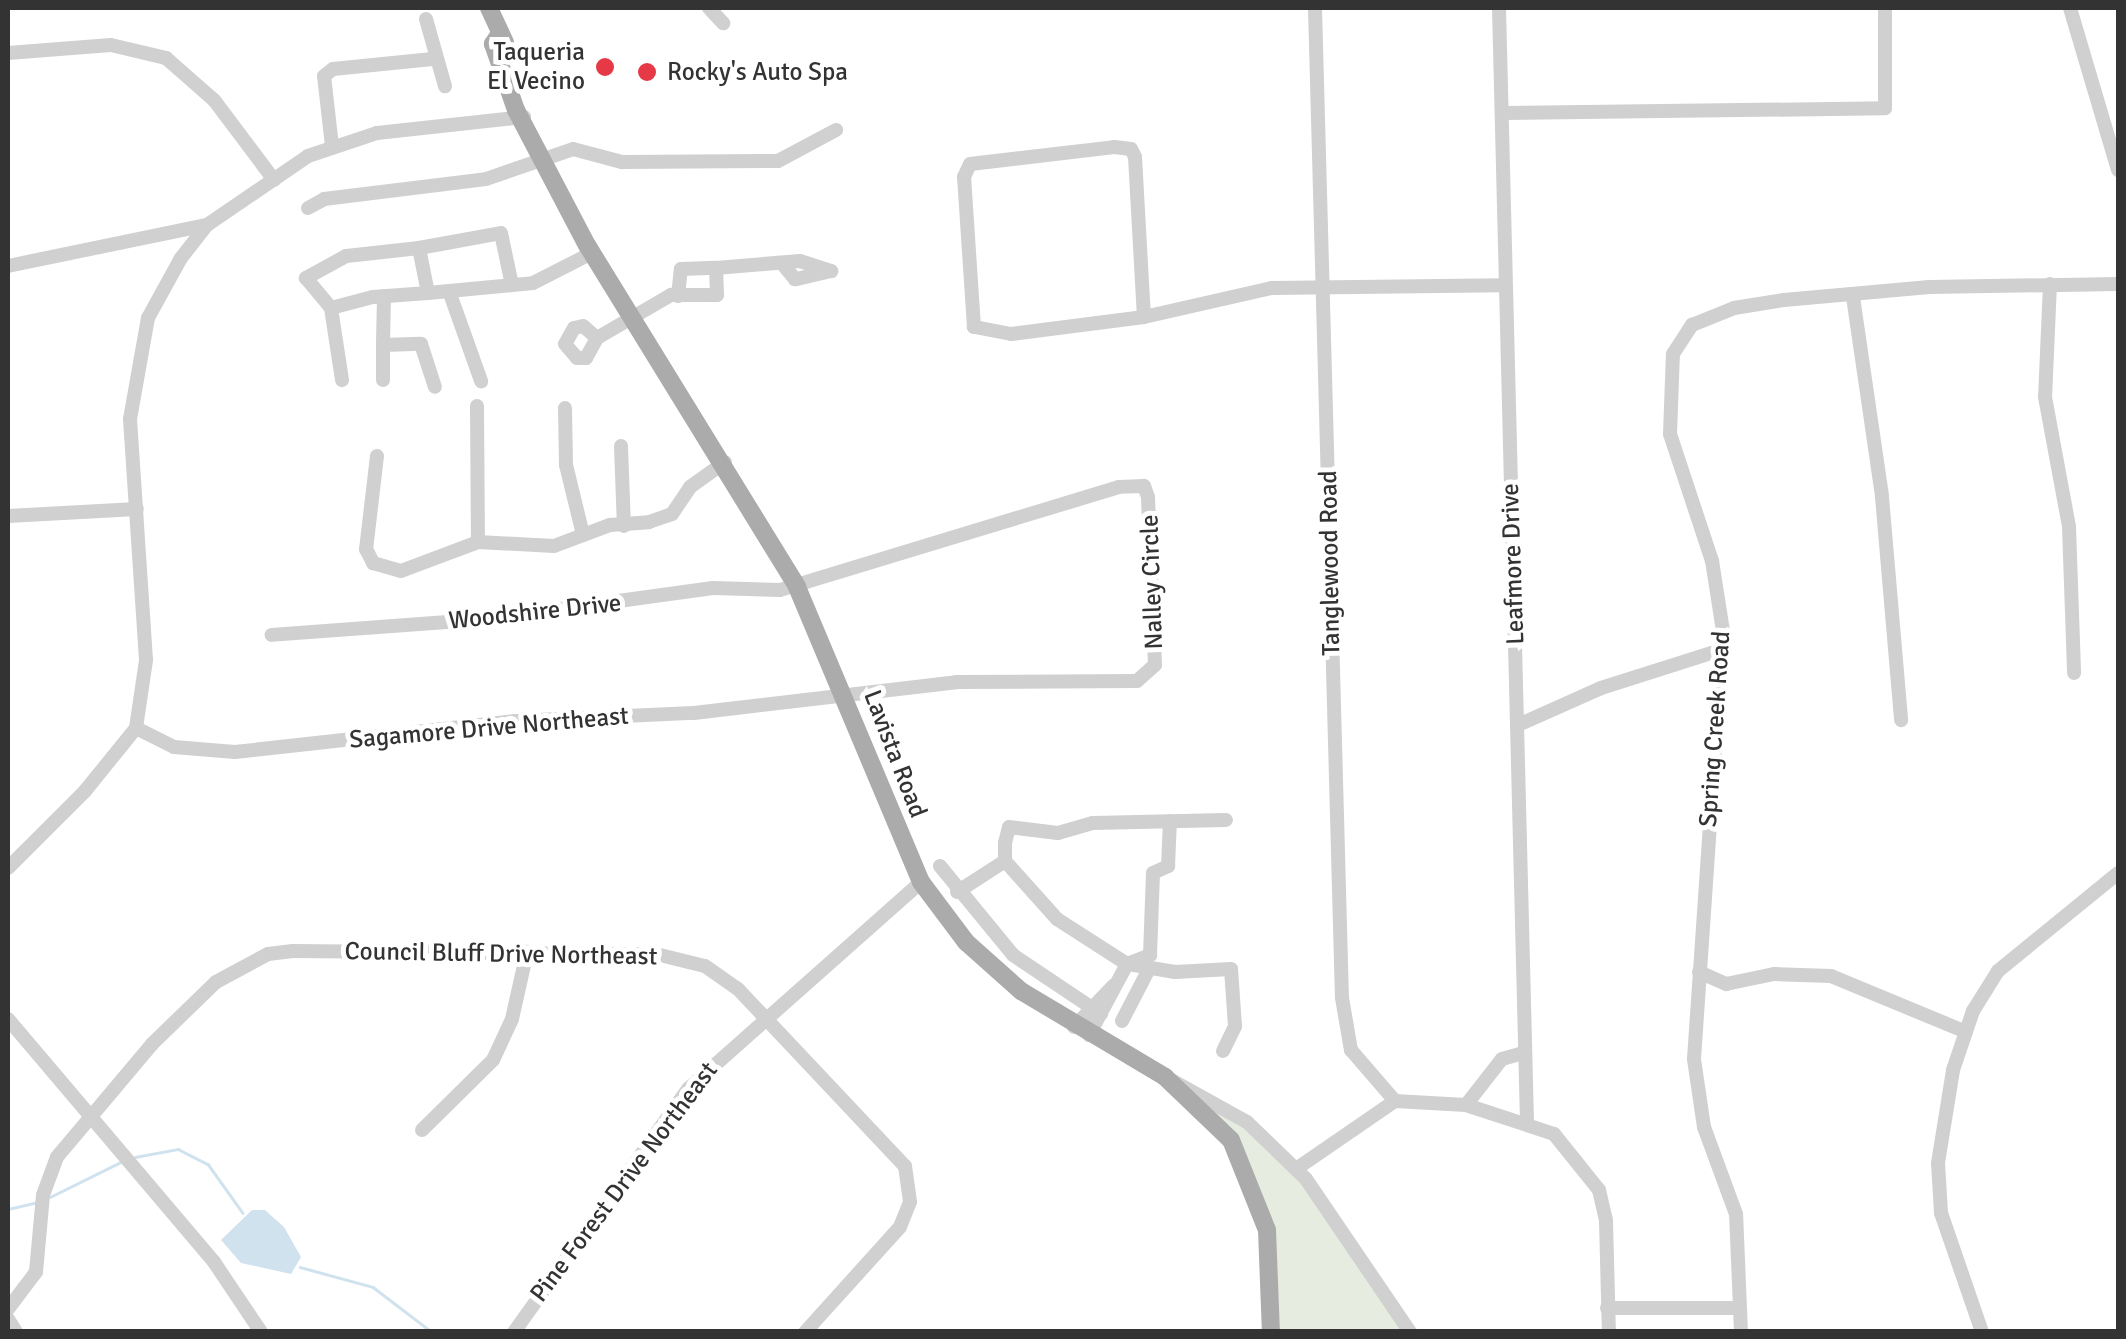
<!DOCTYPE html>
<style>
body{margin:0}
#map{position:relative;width:2126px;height:1339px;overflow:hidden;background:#fff;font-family:Signika,sans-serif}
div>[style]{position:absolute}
.green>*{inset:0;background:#e6ecdf}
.water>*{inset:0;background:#cfe2ee}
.stream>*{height:2.5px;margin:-1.25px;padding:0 1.25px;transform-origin:1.25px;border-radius:1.25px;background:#cfe2ee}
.minor>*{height:14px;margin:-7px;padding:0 7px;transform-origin:7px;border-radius:7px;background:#d0d0d0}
.major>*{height:18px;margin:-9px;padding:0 9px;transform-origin:9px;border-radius:9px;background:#ababab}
.dots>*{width:28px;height:28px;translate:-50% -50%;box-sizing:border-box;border:5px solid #fff;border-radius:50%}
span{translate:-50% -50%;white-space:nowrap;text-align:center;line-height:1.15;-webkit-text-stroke:10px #fff;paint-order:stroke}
.poi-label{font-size:25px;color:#333}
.right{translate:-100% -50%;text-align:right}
.left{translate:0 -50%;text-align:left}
.street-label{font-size:25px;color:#333}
.frame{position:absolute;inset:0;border:10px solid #333;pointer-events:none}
</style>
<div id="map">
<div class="green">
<i style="clip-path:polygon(1217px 1100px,1296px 1169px,1409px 1331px,1279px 1331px,1253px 1190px,1207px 1114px)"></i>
</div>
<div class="water">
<i style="clip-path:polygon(252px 1210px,265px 1210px,284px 1227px,301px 1257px,291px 1274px,241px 1263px,221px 1240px)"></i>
</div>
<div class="stream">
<i style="left:135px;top:1157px;width:44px;rotate:-10.5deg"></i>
<i style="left:178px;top:1149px;width:34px;rotate:27deg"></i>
<i style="left:208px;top:1164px;width:60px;rotate:54.5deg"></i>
<i style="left:50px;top:1197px;width:81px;rotate:-26.3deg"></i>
<i style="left:8px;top:1209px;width:31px;rotate:-13deg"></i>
<i style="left:300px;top:1267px;width:76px;rotate:15.3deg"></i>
<i style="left:373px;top:1287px;width:74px;rotate:37.3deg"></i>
</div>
<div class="minor">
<i style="left:709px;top:8px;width:21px;rotate:47deg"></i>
<i style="left:1315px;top:8px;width:990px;rotate:88.44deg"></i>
<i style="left:1342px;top:998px;width:53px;rotate:80.2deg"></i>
<i style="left:1351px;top:1050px;width:67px;rotate:49.2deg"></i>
<i style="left:1499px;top:8px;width:1112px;rotate:88.56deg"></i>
<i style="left:2070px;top:8px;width:169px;rotate:73.5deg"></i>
<i style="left:426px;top:19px;width:70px;rotate:74.2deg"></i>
<i style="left:8px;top:53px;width:103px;rotate:-4.4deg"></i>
<i style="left:111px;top:45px;width:57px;rotate:13.3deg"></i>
<i style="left:166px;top:58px;width:64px;rotate:41.2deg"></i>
<i style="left:214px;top:100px;width:100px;rotate:53.1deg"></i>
<i style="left:1502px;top:113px;width:383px;rotate:-0.7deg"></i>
<i style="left:1885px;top:108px;width:100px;rotate:-90deg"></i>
<i style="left:332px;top:146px;width:70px;rotate:-96.5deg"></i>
<i style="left:324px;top:76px;width:11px;rotate:-38deg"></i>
<i style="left:333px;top:69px;width:100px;rotate:-5.7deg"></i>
<i style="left:1114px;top:147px;width:17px;rotate:7deg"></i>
<i style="left:1131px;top:149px;width:9px;rotate:63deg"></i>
<i style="left:1135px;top:157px;width:160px;rotate:86.8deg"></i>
<i style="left:1144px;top:317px;width:134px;rotate:172.7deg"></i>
<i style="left:1011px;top:334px;width:38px;rotate:-169deg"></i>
<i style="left:974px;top:327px;width:150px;rotate:-93.8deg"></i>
<i style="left:964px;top:177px;width:14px;rotate:-65deg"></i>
<i style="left:970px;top:164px;width:145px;rotate:-6.7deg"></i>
<i style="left:308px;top:208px;width:18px;rotate:-29deg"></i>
<i style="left:324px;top:199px;width:163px;rotate:-7deg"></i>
<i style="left:486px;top:179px;width:92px;rotate:-19deg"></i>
<i style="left:573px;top:149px;width:51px;rotate:14.9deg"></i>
<i style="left:622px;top:162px;width:156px;rotate:-0.4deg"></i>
<i style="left:778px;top:161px;width:66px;rotate:-28.1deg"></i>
<i style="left:419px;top:248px;width:83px;rotate:-10.4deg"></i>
<i style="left:501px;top:233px;width:53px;rotate:78.1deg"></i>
<i style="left:8px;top:266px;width:202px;rotate:-11.7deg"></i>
<i style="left:2050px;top:284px;width:113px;rotate:92.5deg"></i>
<i style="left:2045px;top:397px;width:132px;rotate:79.5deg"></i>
<i style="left:2069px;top:527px;width:146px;rotate:88deg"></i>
<i style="left:449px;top:291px;width:96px;rotate:70.4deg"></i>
<i style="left:428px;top:293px;width:46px;rotate:-101.3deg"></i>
<i style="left:419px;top:248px;width:73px;rotate:173.7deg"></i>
<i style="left:346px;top:256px;width:46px;rotate:151.2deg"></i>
<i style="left:306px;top:278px;width:39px;rotate:50deg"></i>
<i style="left:331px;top:308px;width:43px;rotate:-14.7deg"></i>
<i style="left:373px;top:297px;width:55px;rotate:-4.2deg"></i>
<i style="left:428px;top:293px;width:105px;rotate:-5.4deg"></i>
<i style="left:533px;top:283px;width:66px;rotate:-27deg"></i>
<i style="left:384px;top:296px;width:49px;rotate:91.2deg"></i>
<i style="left:383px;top:345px;width:38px;rotate:-2deg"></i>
<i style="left:421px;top:344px;width:45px;rotate:72deg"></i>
<i style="left:678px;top:296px;width:27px;rotate:-84deg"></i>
<i style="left:681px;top:269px;width:35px;rotate:-2deg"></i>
<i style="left:1853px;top:297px;width:202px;rotate:81.7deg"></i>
<i style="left:1882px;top:497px;width:224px;rotate:85.1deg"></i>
<i style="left:331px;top:308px;width:73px;rotate:81.3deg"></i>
<i style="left:1144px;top:317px;width:131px;rotate:-12.8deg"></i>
<i style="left:1272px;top:288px;width:231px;rotate:-0.7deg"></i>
<i style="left:597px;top:338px;width:18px;rotate:-139deg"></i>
<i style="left:583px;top:326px;width:9px;rotate:167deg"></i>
<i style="left:574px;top:328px;width:18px;rotate:119deg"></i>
<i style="left:565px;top:344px;width:18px;rotate:49deg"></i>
<i style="left:577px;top:358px;width:9px"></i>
<i style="left:586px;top:358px;width:23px;rotate:-61deg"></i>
<i style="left:597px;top:338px;width:86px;rotate:-30.2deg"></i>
<i style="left:671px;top:295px;width:46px"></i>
<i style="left:717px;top:295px;width:27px;rotate:-92deg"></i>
<i style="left:716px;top:268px;width:84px;rotate:-4.8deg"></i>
<i style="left:800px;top:261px;width:33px;rotate:18deg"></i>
<i style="left:831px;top:271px;width:37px;rotate:167deg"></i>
<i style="left:795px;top:279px;width:17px;rotate:-130deg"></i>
<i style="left:383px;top:380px;width:35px;rotate:-90deg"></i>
<i style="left:477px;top:406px;width:136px;rotate:89.6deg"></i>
<i style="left:565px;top:408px;width:57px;rotate:89deg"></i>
<i style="left:566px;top:465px;width:72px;rotate:76.3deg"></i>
<i style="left:621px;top:446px;width:80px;rotate:87.9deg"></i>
<i style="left:377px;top:456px;width:94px;rotate:96.7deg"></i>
<i style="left:366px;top:549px;width:16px;rotate:63deg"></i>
<i style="left:373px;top:563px;width:29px;rotate:16deg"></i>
<i style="left:401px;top:571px;width:82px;rotate:-20.6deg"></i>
<i style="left:478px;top:542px;width:76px;rotate:3deg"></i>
<i style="left:554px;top:546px;width:60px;rotate:-20.6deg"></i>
<i style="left:610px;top:525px;width:39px;rotate:-4deg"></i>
<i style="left:649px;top:522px;width:24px;rotate:-19deg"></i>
<i style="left:672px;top:514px;width:32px;rotate:-56deg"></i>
<i style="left:690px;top:487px;width:43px;rotate:-35.5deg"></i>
<i style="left:8px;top:516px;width:129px;rotate:-3.1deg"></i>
<i style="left:1518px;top:725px;width:91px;rotate:-24deg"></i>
<i style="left:1601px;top:688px;width:126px;rotate:-17.6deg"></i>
<i style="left:136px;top:728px;width:42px;rotate:26.6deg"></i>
<i style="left:174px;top:747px;width:61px;rotate:4.7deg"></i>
<i style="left:235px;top:752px;width:282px;rotate:-6.3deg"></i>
<i style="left:515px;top:721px;width:179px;rotate:-2.6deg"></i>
<i style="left:694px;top:713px;width:264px;rotate:-6.7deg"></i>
<i style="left:956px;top:682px;width:181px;rotate:-0.3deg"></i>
<i style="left:1137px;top:681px;width:24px;rotate:-42deg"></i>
<i style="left:1155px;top:665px;width:168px;rotate:-92.4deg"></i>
<i style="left:1148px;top:497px;width:12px;rotate:-110deg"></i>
<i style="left:1144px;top:486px;width:25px;rotate:178deg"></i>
<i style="left:1119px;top:487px;width:354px;rotate:163.1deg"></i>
<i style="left:780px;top:590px;width:67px;rotate:-178.3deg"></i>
<i style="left:713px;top:588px;width:227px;rotate:172.2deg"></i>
<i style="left:488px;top:619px;width:217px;rotate:175.8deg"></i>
<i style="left:940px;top:866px;width:115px;rotate:50.6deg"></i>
<i style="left:1013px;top:955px;width:106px;rotate:33.8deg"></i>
<i style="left:8px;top:868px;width:109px;rotate:-45deg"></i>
<i style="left:85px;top:791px;width:81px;rotate:-51deg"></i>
<i style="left:136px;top:728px;width:69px;rotate:-81.6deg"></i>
<i style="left:146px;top:660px;width:242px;rotate:-93.8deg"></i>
<i style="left:130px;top:419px;width:103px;rotate:-79.9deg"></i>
<i style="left:148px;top:318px;width:68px;rotate:-61.2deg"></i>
<i style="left:181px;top:258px;width:42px;rotate:-51.8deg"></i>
<i style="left:207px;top:225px;width:122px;rotate:-34.3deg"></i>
<i style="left:308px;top:156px;width:73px;rotate:-18.4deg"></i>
<i style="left:377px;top:133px;width:148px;rotate:-6.2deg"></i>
<i style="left:957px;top:892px;width:57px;rotate:-32.9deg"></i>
<i style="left:1699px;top:972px;width:30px;rotate:24deg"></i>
<i style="left:1726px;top:984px;width:49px;rotate:-11.8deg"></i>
<i style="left:1774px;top:974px;width:57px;rotate:2deg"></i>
<i style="left:1831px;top:976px;width:146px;rotate:22.5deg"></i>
<i style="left:8px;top:1019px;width:319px;rotate:49.7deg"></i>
<i style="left:214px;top:1262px;width:84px;rotate:56.1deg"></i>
<i style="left:1122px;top:1021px;width:59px;rotate:-62.6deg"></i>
<i style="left:1074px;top:1027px;width:57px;rotate:-46.4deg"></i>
<i style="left:1089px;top:1035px;width:81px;rotate:-61.8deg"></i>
<i style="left:1127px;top:964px;width:25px;rotate:-21deg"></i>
<i style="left:1150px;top:955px;width:82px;rotate:-87.9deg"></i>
<i style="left:1153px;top:873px;width:17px;rotate:-25deg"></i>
<i style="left:1168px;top:866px;width:45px;rotate:-87.5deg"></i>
<i style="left:1223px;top:1051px;width:28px;rotate:-64deg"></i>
<i style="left:1235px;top:1026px;width:57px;rotate:-94deg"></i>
<i style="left:1231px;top:969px;width:56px;rotate:176.9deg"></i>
<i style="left:1175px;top:972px;width:49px;rotate:-170.5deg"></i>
<i style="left:1127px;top:964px;width:83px;rotate:-147.3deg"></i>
<i style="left:1057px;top:919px;width:78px;rotate:-131.9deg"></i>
<i style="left:1005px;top:861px;width:18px;rotate:-90deg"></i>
<i style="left:1005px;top:843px;width:16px;rotate:-76deg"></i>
<i style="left:1009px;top:827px;width:49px;rotate:7deg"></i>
<i style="left:1058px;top:833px;width:36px;rotate:-16deg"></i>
<i style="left:1093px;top:823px;width:133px;rotate:-1.3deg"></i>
<i style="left:1171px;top:1080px;width:87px;rotate:28.9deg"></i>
<i style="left:1247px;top:1122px;width:82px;rotate:44deg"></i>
<i style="left:1306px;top:1179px;width:185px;rotate:55.8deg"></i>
<i style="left:1466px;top:1105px;width:58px;rotate:-52deg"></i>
<i style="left:1502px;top:1059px;width:22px;rotate:-16deg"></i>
<i style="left:422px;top:1130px;width:100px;rotate:-44.6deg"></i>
<i style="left:493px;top:1060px;width:45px;rotate:-65.1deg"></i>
<i style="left:512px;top:1019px;width:69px;rotate:-77.4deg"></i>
<i style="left:1296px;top:1169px;width:120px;rotate:-34.5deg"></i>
<i style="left:1395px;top:1101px;width:71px;rotate:3.2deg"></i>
<i style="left:1466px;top:1105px;width:93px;rotate:18.2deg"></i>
<i style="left:1554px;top:1134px;width:72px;rotate:51.2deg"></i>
<i style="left:1599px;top:1190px;width:32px;rotate:77deg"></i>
<i style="left:1606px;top:1221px;width:111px;rotate:88.5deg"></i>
<i style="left:1607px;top:1308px;width:132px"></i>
<i style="left:8px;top:1309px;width:46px;rotate:-52.9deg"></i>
<i style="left:36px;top:1272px;width:77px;rotate:-84.8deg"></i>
<i style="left:43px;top:1195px;width:40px;rotate:-69.8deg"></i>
<i style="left:57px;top:1157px;width:148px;rotate:-49.9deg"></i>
<i style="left:152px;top:1044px;width:89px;rotate:-44.1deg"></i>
<i style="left:216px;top:982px;width:59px;rotate:-28.3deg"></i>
<i style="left:268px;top:954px;width:25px;rotate:-7deg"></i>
<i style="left:293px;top:951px;width:363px;rotate:0.5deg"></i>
<i style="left:656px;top:954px;width:50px;rotate:13.8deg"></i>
<i style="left:705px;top:966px;width:40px;rotate:34.9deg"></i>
<i style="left:738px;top:989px;width:243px;rotate:46.7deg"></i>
<i style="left:905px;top:1166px;width:36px;rotate:82deg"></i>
<i style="left:910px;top:1202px;width:27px;rotate:112deg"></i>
<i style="left:900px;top:1227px;width:142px;rotate:132.1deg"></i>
<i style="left:8px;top:1319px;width:15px;rotate:58deg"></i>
<i style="left:514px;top:1332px;width:300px;rotate:-54.4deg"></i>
<i style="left:689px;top:1088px;width:310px;rotate:-41.6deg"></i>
<i style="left:1741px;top:1332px;width:118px;rotate:-92.4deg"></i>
<i style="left:1736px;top:1214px;width:93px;rotate:-110.2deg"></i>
<i style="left:1704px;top:1127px;width:69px;rotate:-98.4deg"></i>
<i style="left:1694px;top:1059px;width:429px;rotate:-86.1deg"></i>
<i style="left:1723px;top:631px;width:71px;rotate:-98.9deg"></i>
<i style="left:1712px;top:561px;width:134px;rotate:-108.3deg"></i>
<i style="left:1670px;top:434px;width:80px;rotate:-87.9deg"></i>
<i style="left:1673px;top:354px;width:35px;rotate:-57deg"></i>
<i style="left:1692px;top:325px;width:45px;rotate:-22deg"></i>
<i style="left:1734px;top:308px;width:51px;rotate:-9.1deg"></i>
<i style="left:1784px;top:300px;width:146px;rotate:-5.1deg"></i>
<i style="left:1929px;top:287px;width:189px;rotate:-0.9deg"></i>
<i style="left:1982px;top:1332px;width:126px;rotate:-109deg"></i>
<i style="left:1941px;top:1213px;width:50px;rotate:-93.4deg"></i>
<i style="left:1938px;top:1163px;width:94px;rotate:-80.8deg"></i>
<i style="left:1953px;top:1070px;width:62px;rotate:-71.3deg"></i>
<i style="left:1973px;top:1011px;width:47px;rotate:-58deg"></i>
<i style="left:1998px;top:971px;width:155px;rotate:-39.2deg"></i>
</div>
<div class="major">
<i style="left:489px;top:8px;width:38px;rotate:65deg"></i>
<i style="left:499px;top:35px;width:11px;rotate:124deg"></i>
<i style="left:493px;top:44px;width:70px;rotate:70.8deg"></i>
<i style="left:516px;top:110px;width:153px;rotate:62.3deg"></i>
<i style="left:587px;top:245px;width:401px;rotate:58.4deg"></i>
<i style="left:797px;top:587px;width:320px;rotate:67.2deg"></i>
<i style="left:921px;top:882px;width:75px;rotate:53.1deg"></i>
<i style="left:966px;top:942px;width:74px;rotate:41.7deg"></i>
<i style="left:1021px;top:991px;width:168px;rotate:30.8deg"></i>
<i style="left:1165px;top:1077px;width:91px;rotate:43.7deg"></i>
<i style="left:1231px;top:1140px;width:97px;rotate:68.2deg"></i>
<i style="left:1267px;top:1230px;width:102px;rotate:87.8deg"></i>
</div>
<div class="dots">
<i style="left:605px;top:67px;background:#e63946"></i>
<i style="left:647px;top:72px;background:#e63946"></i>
</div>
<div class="poi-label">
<span class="right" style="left:585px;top:67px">Taqueria<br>El Vecino</span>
<span class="left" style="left:667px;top:72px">Rocky's Auto Spa</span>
</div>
<div class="street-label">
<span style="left:1330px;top:563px;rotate:-91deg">Tanglewood Road</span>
<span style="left:1513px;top:564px;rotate:-92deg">Leafmore Drive</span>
<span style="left:1152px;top:582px;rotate:-92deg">Nalley Circle</span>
<span style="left:535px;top:612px;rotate:-6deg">Woodshire Drive</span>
<span style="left:489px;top:728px;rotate:-5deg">Sagamore Drive Northeast</span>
<span style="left:1715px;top:729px;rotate:-86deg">Spring Creek Road</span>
<span style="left:895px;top:754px;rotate:69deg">Lavista Road</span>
<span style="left:501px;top:954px;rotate:1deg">Council Bluff Drive Northeast</span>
<span style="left:624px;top:1182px;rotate:-53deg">Pine Forest Drive Northeast</span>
</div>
<div class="frame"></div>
</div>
